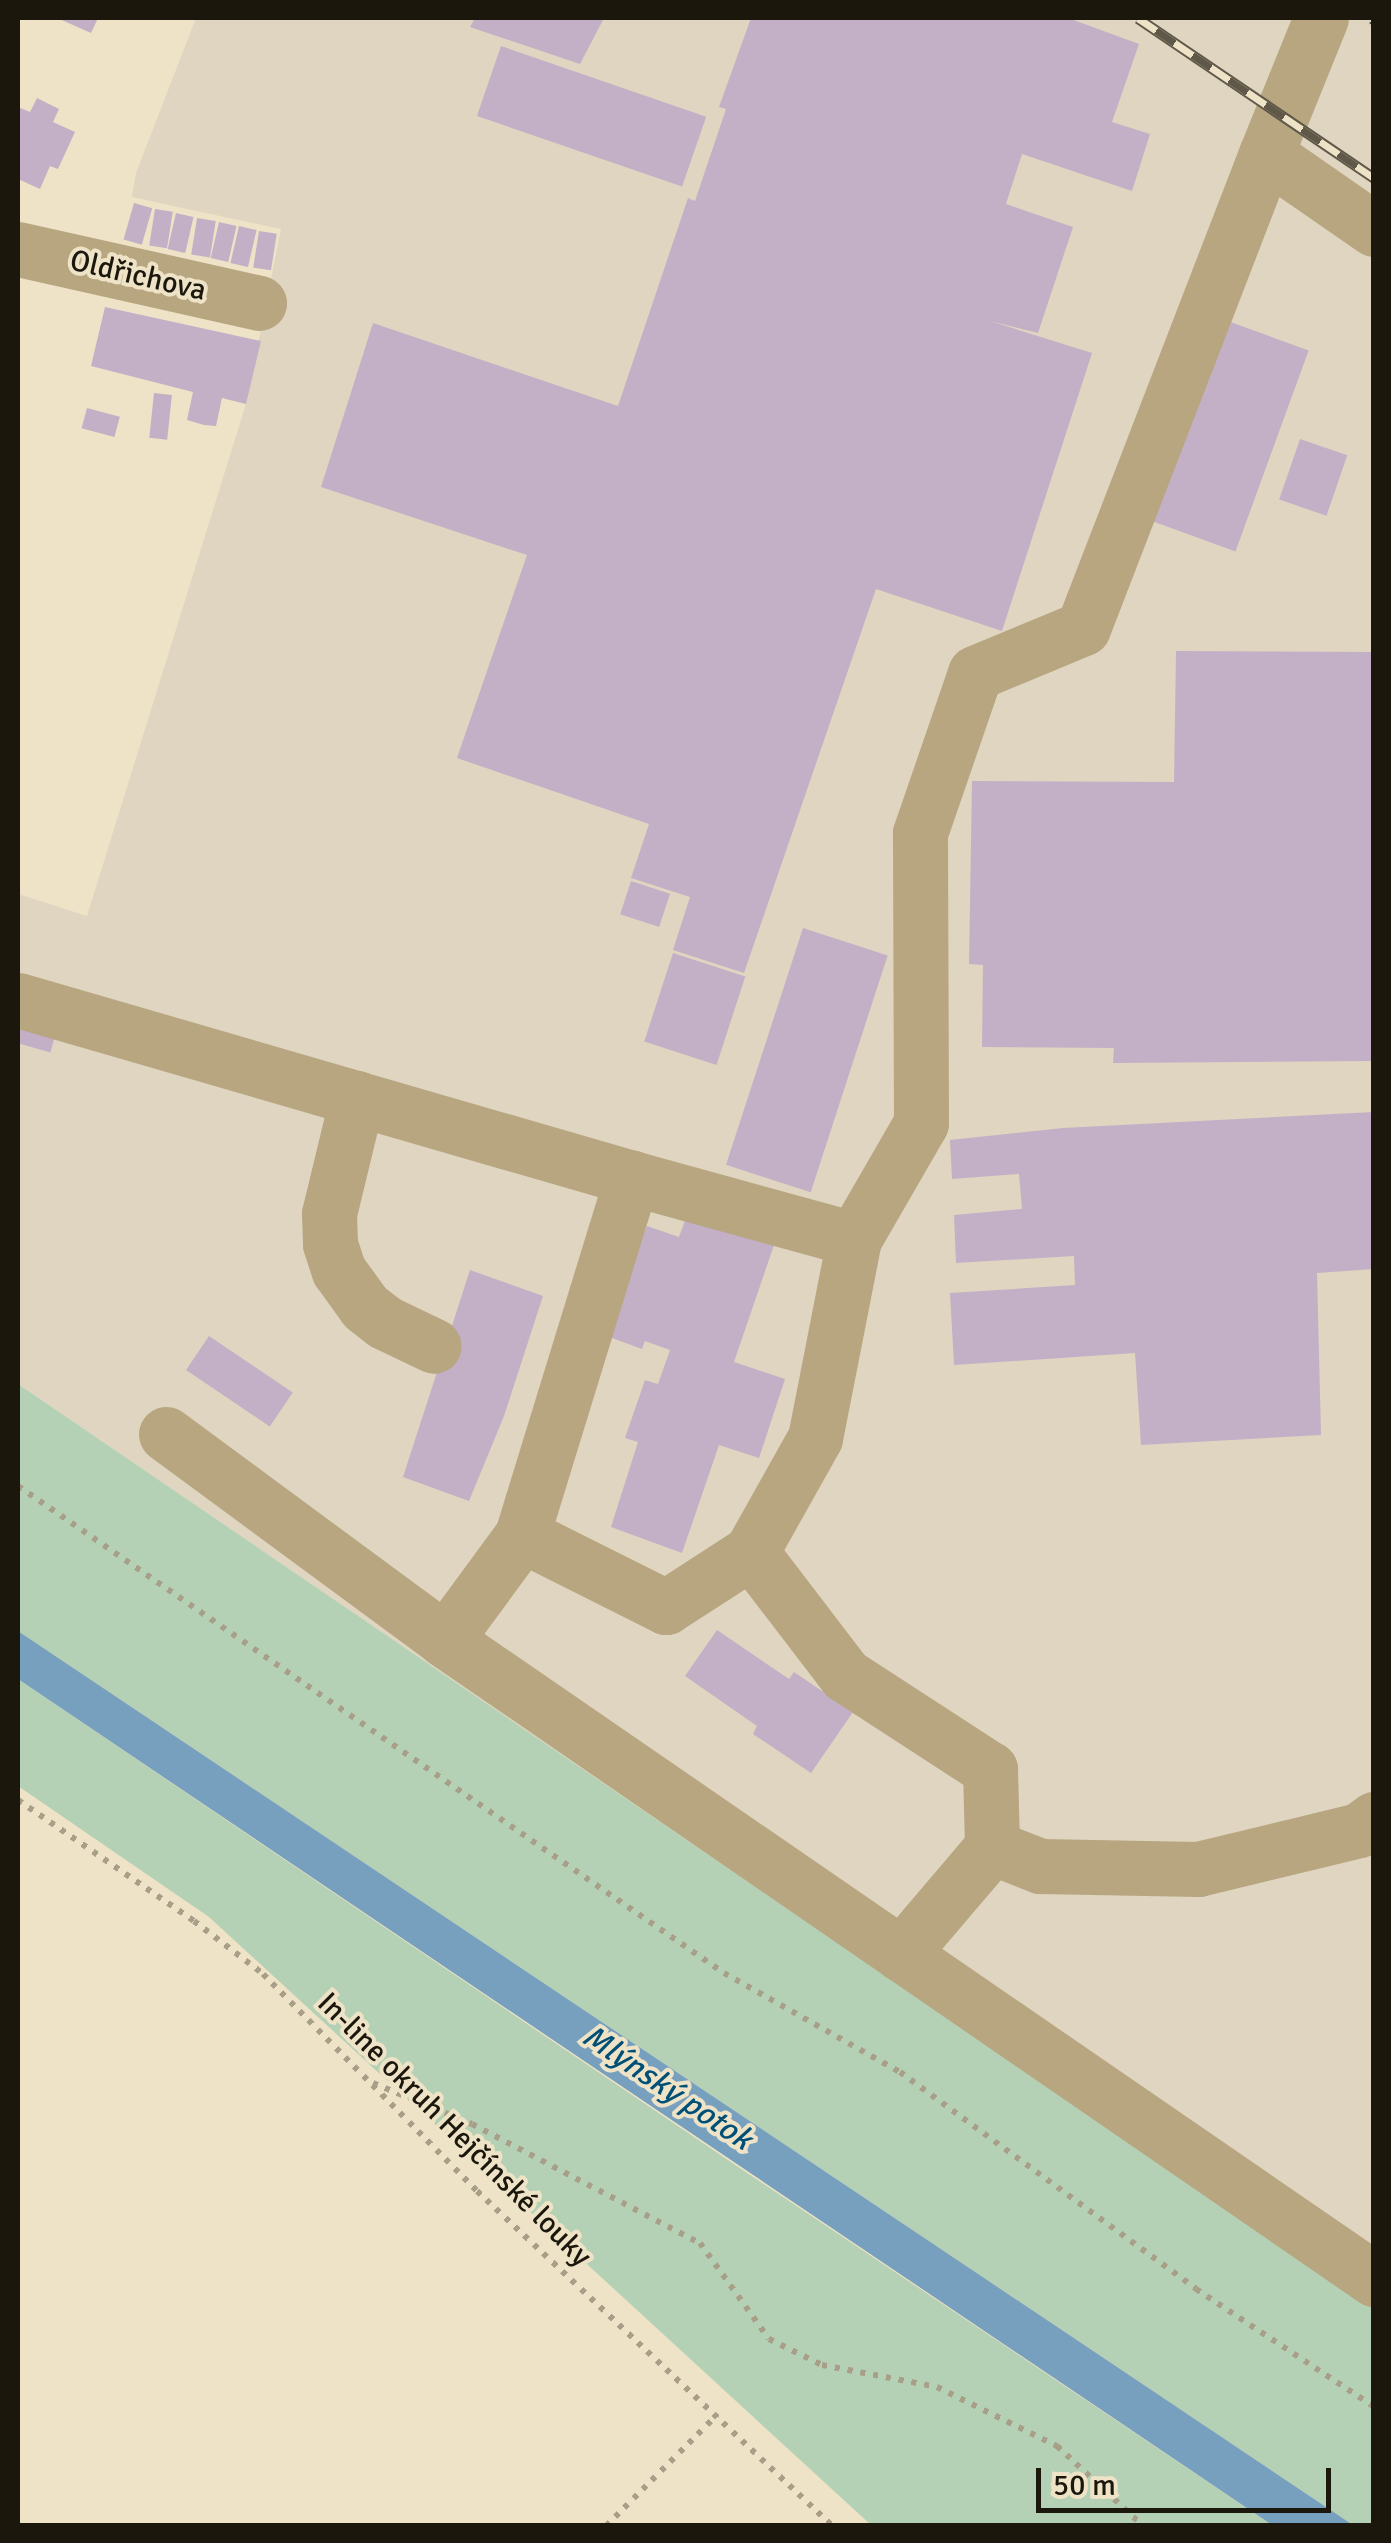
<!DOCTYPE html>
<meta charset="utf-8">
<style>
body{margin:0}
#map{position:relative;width:1391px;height:2543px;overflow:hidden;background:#eee3c7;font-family:Signika,sans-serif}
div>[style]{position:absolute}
.industrial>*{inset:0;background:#dfd5c0}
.green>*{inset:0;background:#b5d1b5}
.water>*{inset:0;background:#76a0be}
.building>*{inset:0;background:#c3b0c7;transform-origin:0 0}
.path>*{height:6px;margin-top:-3px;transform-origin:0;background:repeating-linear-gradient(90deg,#a89f89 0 5px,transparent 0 13px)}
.minor>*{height:55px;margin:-27.5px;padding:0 27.5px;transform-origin:27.5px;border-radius:27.5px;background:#b7a680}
.rail>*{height:11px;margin-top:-5.5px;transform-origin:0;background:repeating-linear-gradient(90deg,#eee3c7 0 22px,#5f5849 0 44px);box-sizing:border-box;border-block:2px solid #5f5849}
span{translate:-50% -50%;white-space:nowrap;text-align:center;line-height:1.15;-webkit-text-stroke:8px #eee3c7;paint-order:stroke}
.street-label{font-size:30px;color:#1b170d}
.water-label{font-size:32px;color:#004f77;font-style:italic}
.frame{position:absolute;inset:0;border:20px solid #1b170d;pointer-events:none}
.scale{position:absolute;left:1036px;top:2468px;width:295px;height:45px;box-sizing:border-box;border:5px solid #1b170d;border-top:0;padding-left:12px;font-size:30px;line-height:35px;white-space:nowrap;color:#1b170d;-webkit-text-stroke:8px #eee3c7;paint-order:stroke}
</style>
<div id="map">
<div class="industrial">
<i style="clip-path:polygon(196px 18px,1373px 18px,1373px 2308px,18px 1384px,18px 894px,87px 916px,246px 404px,281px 229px,132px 197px,136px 173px)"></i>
</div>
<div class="green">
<i style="clip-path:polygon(18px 1384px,1373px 2308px,1373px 2525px,1353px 2525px,18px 1631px)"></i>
<i style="clip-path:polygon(18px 1679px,728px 2160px,1272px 2525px,871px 2525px,209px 1917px,18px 1786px)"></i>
</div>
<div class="water">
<i style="clip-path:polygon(18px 1631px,1353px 2525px,1272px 2525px,18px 1679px)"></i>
</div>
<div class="building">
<i style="clip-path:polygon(57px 18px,98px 18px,91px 33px)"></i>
<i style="clip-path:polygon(475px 18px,604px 18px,580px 64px,470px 27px)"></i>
<i style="clip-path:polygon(751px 18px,1068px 18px,1139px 44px,1112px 122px,1150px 134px,1132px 191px,1022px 154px,1006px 204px,1073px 227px,1038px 333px,990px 321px,1092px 353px,1002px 631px,876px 589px,744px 973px,673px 950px,690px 897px,631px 878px,649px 824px,457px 758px,527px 555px,321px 487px,373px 323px,618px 406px,688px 198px,695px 201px,726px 109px,719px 107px)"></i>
<i style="left:501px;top:46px;width:217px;height:74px;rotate:19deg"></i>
<i style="clip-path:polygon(37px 98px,59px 109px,53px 122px,75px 132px,58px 169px,50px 166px,40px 189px,18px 179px,18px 107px,30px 112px)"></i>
<i style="left:134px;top:203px;width:19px;height:38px;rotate:16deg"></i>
<i style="left:155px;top:209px;width:18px;height:37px;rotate:9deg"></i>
<i style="left:176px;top:213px;width:18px;height:37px;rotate:13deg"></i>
<i style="left:197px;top:218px;width:19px;height:37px;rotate:9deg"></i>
<i style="left:219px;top:222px;width:18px;height:37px;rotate:13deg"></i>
<i style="left:239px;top:226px;width:18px;height:38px;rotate:13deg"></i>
<i style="left:259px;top:231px;width:18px;height:37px;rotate:9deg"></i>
<i style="clip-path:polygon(105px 307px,261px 341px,246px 404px,222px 398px,216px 426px,204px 425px,187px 420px,193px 392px,91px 366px)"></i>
<i style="left:1225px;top:320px;width:89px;height:214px;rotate:20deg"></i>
<i style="left:154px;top:393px;width:18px;height:45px;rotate:6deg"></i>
<i style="left:87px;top:408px;width:34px;height:21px;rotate:15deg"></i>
<i style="left:1300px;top:439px;width:50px;height:64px;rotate:19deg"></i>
<i style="clip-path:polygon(1176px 651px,1372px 652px,1371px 1061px,1113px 1063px,1114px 1048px,982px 1047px,983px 965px,969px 964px,972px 781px,1174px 782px)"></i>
<i style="left:631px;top:881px;width:41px;height:35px;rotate:18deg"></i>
<i style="left:803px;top:928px;width:89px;height:249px;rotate:18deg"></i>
<i style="left:673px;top:953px;width:76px;height:93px;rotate:18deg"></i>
<i style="left:20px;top:1024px;width:37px;height:19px;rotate:16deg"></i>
<i style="clip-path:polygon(1374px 1112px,1374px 1269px,1317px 1273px,1321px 1435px,1141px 1445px,1135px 1353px,954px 1365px,950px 1293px,1075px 1285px,1074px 1256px,956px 1263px,954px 1215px,1022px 1209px,1019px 1174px,952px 1179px,950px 1140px,1063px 1128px)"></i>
<i style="clip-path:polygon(687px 1215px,774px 1245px,734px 1362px,785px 1379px,759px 1458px,719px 1445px,682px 1553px,611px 1527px,638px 1442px,625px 1438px,645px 1380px,658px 1384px,670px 1350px,645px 1341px,642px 1349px,601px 1334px,647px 1226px,679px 1237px)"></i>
<i style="clip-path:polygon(470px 1270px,543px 1296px,504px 1416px,469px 1501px,403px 1477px)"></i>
<i style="left:209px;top:1336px;width:101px;height:41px;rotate:34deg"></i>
<i style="clip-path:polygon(717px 1630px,789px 1679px,794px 1672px,853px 1712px,811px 1773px,753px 1734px,757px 1726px,685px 1676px)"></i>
</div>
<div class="path">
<i style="left:18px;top:1486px;width:858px;rotate:34.6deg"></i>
<i style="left:724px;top:1973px;width:202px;rotate:29.4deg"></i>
<i style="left:900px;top:2072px;width:367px;rotate:36.2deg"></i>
<i style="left:1196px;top:2289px;width:214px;rotate:33.5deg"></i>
<i style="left:18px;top:1800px;width:214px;rotate:34.5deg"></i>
<i style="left:194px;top:1921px;width:87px;rotate:37.5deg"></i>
<i style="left:263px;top:1974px;width:305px;rotate:45.4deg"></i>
<i style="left:477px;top:2191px;width:489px;rotate:43.3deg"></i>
<i style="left:373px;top:2083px;width:107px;rotate:22.5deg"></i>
<i style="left:472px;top:2124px;width:257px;rotate:27.6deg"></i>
<i style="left:700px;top:2243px;width:118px;rotate:54.3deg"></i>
<i style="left:769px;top:2339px;width:59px;rotate:26.1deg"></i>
<i style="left:822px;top:2365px;width:117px;rotate:10.8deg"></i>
<i style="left:937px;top:2387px;width:134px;rotate:26.2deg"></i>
<i style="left:1057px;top:2446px;width:117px;rotate:42.9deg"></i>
<i style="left:606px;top:2526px;width:157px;rotate:-45deg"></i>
</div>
<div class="minor">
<i style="left:1321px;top:18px;width:147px;rotate:112deg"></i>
<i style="left:1266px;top:154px;width:131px;rotate:34.8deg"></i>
<i style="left:18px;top:249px;width:247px;rotate:12.6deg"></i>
<i style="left:18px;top:1000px;width:639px;rotate:16.17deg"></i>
<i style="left:357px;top:1098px;width:119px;rotate:103.6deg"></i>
<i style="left:329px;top:1214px;width:30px;rotate:88deg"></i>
<i style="left:330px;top:1244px;width:28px;rotate:72deg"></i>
<i style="left:339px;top:1271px;width:44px;rotate:54.2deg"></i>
<i style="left:365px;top:1307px;width:24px;rotate:38deg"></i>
<i style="left:384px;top:1322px;width:55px;rotate:25.6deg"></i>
<i style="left:166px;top:1434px;width:347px;rotate:36.4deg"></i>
<i style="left:445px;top:1640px;width:1128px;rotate:34.52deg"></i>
<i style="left:522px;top:1535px;width:161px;rotate:26.6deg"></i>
<i style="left:666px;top:1607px;width:101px;rotate:-32.9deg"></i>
<i style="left:751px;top:1552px;width:131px;rotate:-60.7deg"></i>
<i style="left:815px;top:1438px;width:203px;rotate:-78.9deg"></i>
<i style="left:854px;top:1239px;width:134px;rotate:-60deg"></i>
<i style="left:921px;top:1123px;width:290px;rotate:-90.2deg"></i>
<i style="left:920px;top:833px;width:169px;rotate:-71deg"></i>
<i style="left:975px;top:673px;width:117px;rotate:-22.6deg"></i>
<i style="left:1083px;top:628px;width:508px;rotate:-68.89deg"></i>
<i style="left:751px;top:1552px;width:155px;rotate:52.6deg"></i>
<i style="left:845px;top:1675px;width:173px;rotate:33deg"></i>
<i style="left:990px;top:1769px;width:78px;rotate:88.5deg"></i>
<i style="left:992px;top:1847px;width:52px;rotate:21.6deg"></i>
<i style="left:1040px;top:1866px;width:158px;rotate:1.1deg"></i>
<i style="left:1198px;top:1869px;width:166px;rotate:-13.6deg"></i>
<i style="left:1359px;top:1830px;width:19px;rotate:-36deg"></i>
<i style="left:445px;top:1640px;width:130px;rotate:-53.7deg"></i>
<i style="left:522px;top:1535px;width:374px;rotate:-72.9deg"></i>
<i style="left:632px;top:1178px;width:230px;rotate:15.4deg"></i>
<i style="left:901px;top:1954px;width:140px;rotate:-49.6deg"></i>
</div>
<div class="rail">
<i style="left:1138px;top:18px;width:285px;rotate:34.1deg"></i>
<i style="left:1371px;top:18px;width:3px;rotate:18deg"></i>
</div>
<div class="street-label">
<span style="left:138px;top:276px;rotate:13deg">Oldřichova</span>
<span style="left:454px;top:2130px;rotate:45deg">In-line okruh Hejčínské louky</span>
</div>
<div class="water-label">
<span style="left:667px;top:2088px;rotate:34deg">Mlýnský potok</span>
</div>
<div class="frame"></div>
<div class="scale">50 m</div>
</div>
